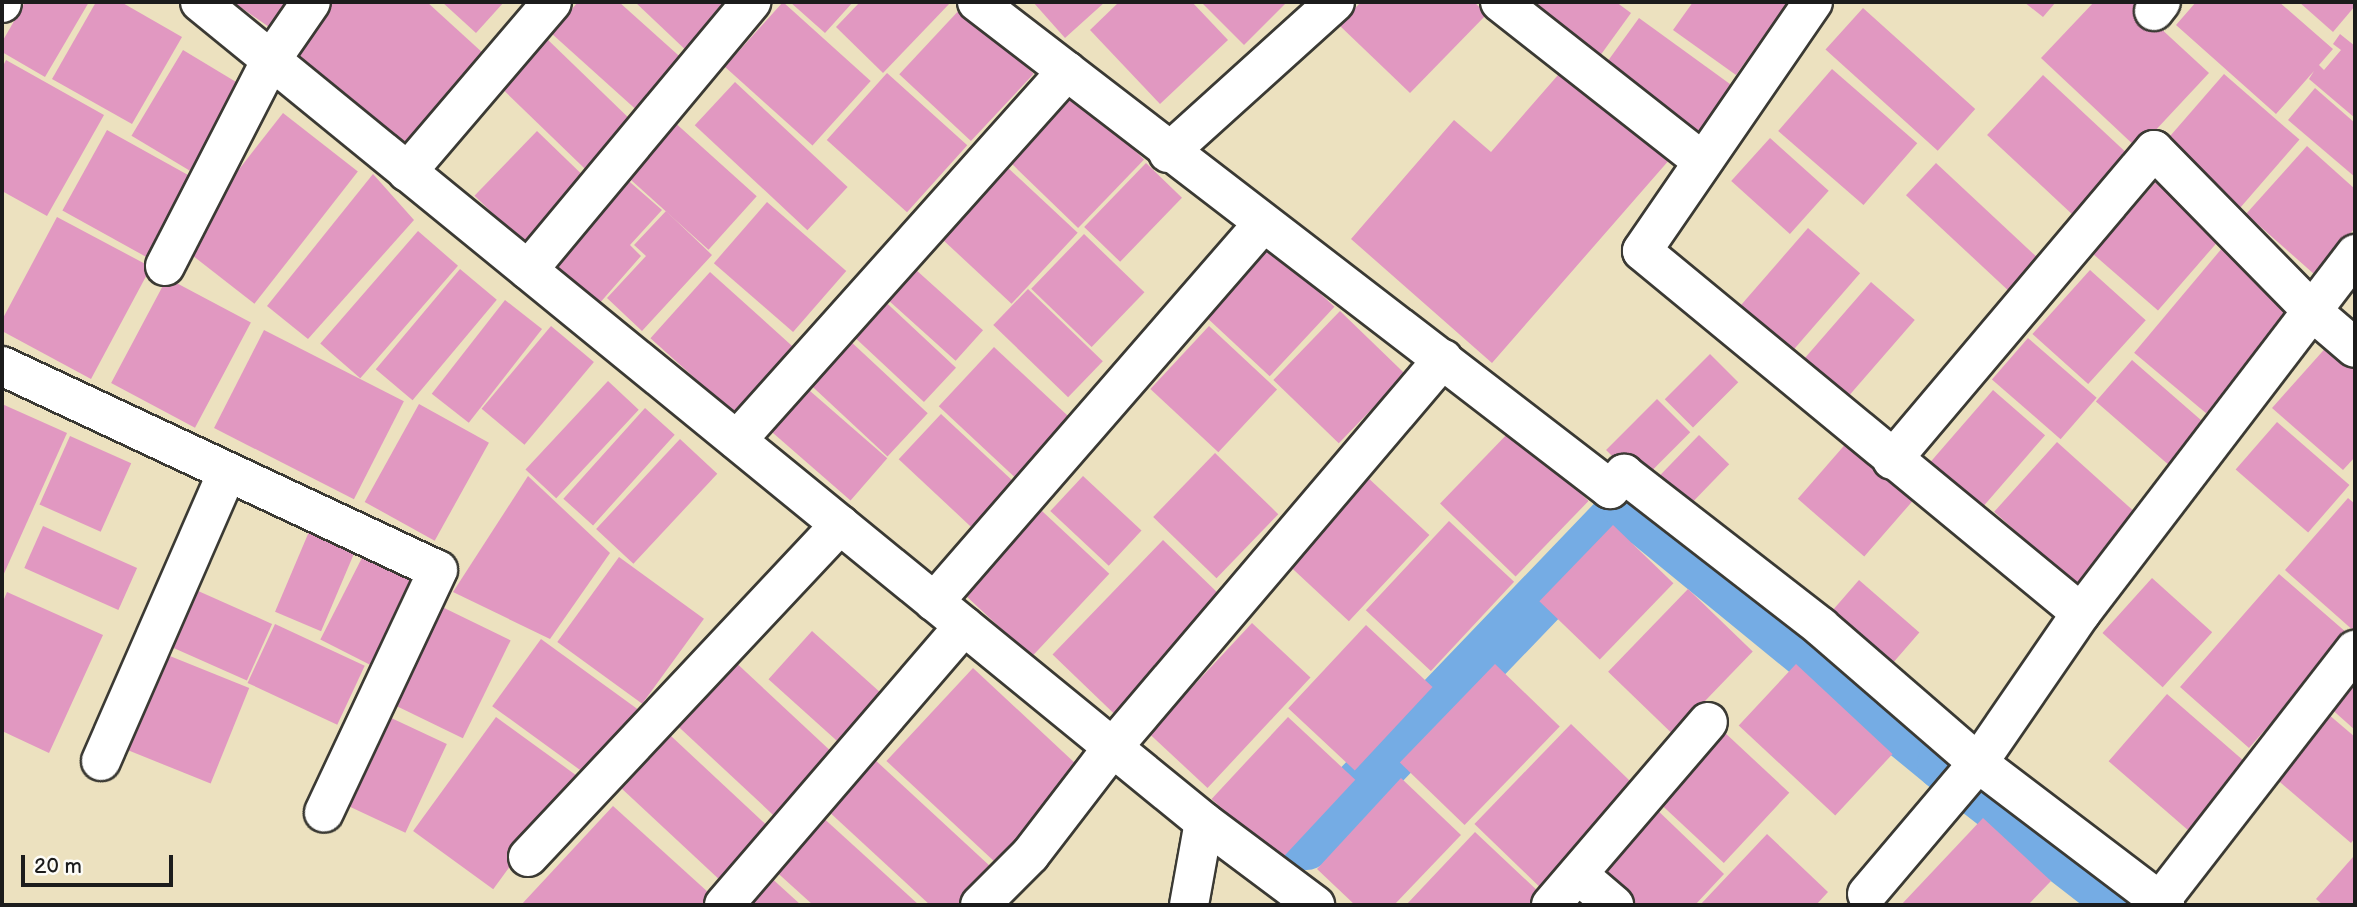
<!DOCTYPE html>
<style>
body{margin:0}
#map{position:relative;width:2357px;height:907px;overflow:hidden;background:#ece1bf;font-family:"Balsamiq Sans",sans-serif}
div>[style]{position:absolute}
.canal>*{height:54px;margin:-27px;padding:0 27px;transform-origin:27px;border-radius:27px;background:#75ace4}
.building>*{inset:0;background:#e198c1;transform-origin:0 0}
.roads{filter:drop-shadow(2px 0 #3b3a34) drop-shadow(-2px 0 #3b3a34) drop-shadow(0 2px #3b3a34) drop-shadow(0 -2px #3b3a34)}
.minor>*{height:38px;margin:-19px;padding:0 19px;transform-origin:19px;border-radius:19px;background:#fff}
.tertiary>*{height:38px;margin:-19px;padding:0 19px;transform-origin:19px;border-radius:19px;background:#fff}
span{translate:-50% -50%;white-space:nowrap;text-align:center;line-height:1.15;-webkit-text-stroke:6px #fdfcf7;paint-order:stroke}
.frame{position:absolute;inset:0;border:4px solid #1c1c1c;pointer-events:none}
.scale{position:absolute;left:21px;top:855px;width:152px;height:32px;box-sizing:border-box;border:4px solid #1c1c1c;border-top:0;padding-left:9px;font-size:21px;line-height:24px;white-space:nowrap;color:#1c1c1c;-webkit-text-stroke:5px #fdfcf7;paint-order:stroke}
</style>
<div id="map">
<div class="canal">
<i style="left:1306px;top:843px;width:467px;rotate:-46.2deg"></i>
<i style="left:1629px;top:506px;width:407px;rotate:39.3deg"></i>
<i style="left:1944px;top:764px;width:230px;rotate:37.8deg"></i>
</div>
<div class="building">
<i style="clip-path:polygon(25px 2px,89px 2px,45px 77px,2px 52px,2px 42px)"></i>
<i style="clip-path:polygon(96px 2px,121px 2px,182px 37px,132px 124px,52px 79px)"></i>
<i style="clip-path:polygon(233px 2px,287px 2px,269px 27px)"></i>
<i style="clip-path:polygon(329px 2px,427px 2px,484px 54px,399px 148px,287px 47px)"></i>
<i style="clip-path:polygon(442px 2px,504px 2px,476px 33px)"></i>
<i style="clip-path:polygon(578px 2px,619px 2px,687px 63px,641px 114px,551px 33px)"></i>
<i style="clip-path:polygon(635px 2px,742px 2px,691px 55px)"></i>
<i style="left:783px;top:2px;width:118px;height:87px;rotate:42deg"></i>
<i style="clip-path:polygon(790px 2px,853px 2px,825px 33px)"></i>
<i style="clip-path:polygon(860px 2px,951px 2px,883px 73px,836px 27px)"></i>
<i style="clip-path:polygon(1033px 2px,1105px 2px,1065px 38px)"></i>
<i style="clip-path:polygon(1119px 2px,1192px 2px,1228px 40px,1160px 104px,1090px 30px)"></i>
<i style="clip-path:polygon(1201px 2px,1287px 2px,1244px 45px)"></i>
<i style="clip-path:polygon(1361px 2px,1474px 2px,1487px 14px,1410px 93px,1339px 25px)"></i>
<i style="clip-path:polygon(1540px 2px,1616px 2px,1631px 13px,1597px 60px,1532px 13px)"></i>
<i style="clip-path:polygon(1693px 2px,1788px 2px,1736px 75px,1673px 30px)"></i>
<i style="clip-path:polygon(2024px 2px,2056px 2px,2043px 17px)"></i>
<i style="clip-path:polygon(2094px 2px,2132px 2px,2209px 73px,2138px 149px,2041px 58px)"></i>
<i style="clip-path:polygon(2196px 2px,2279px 2px,2333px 49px,2319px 65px,2324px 70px,2341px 50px,2333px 44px,2340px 34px,2355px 46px,2355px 118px,2309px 79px,2314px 71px,2276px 114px,2176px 25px)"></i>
<i style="clip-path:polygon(2299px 2px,2355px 2px,2355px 6px,2333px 32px)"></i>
<i style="left:962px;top:7px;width:98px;height:92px;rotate:43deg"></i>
<i style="left:1863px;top:8px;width:151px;height:56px;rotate:42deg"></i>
<i style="left:1639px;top:18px;width:115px;height:62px;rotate:36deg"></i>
<i style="left:545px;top:37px;width:132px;height:67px;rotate:44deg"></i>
<i style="left:183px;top:50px;width:75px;height:100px;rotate:31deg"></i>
<i style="clip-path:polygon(6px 60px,104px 115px,47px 216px,2px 191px,2px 68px)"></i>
<i style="clip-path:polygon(1565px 67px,1670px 159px,1492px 363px,1351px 239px,1454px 120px,1491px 152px)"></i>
<i style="left:1832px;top:69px;width:113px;height:82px;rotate:41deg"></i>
<i style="left:887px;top:73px;width:108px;height:90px;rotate:42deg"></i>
<i style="left:2224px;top:74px;width:100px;height:92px;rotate:41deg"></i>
<i style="left:2043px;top:75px;width:132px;height:82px;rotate:43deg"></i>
<i style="left:735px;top:82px;width:154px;height:59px;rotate:43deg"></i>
<i style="left:1070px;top:88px;width:103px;height:95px;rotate:44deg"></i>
<i style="clip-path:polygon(2315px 88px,2355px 123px,2355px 177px,2288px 120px)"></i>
<i style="left:283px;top:113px;width:95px;height:168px;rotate:38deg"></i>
<i style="left:672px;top:120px;width:114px;height:72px;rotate:42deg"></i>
<i style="left:107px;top:130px;width:104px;height:92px;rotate:29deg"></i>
<i style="left:537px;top:131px;width:68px;height:90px;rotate:44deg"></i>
<i style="left:1770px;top:138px;width:79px;height:58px;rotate:42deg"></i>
<i style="clip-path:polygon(2307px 146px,2355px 189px,2355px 228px,2314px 274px,2246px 214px)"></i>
<i style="left:1146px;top:163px;width:50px;height:89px;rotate:44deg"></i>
<i style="left:1936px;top:163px;width:153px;height:44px;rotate:43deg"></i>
<i style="left:1006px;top:166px;width:98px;height:97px;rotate:43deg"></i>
<i style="clip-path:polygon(373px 174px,414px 220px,308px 339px,267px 306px)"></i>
<i style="clip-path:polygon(623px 176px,662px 210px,630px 245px,641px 256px,598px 305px,548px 260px)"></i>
<i style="left:2160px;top:177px;width:86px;height:102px;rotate:41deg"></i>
<i style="left:767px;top:202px;width:105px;height:81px;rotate:41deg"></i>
<i style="clip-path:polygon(666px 211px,712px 255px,642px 331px,607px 298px,646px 256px,634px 245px)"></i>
<i style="clip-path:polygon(57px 217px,151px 267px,91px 379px,2px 331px,2px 320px)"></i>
<i style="left:1808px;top:228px;width:69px;height:110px;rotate:41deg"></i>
<i style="left:418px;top:231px;width:53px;height:149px;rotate:41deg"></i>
<i style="left:1084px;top:234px;width:84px;height:76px;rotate:44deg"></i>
<i style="left:2228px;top:241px;width:94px;height:146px;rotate:40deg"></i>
<i style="left:1265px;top:242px;width:95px;height:95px;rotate:43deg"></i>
<i style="left:905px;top:260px;width:105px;height:41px;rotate:42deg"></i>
<i style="left:460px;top:269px;width:48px;height:131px;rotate:40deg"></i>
<i style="left:2090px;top:270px;width:75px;height:86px;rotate:42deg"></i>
<i style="left:710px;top:272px;width:115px;height:89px;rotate:42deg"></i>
<i style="left:167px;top:278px;width:95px;height:119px;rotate:28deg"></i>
<i style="left:1871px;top:282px;width:58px;height:109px;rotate:41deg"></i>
<i style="left:1028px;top:289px;width:104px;height:50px;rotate:44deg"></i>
<i style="left:877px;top:294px;width:108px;height:47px;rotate:43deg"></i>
<i style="left:505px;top:300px;width:47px;height:119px;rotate:38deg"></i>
<i style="left:1340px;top:311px;width:91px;height:96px;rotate:44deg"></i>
<i style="left:551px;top:326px;width:56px;height:108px;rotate:40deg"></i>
<i style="left:1209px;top:326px;width:93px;height:86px;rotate:43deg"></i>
<i style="left:264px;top:330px;width:157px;height:110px;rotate:27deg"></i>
<i style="left:2028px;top:338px;width:91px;height:55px;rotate:41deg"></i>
<i style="left:848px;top:339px;width:109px;height:59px;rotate:43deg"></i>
<i style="clip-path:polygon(2330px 343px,2355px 365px,2355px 457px,2343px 470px,2272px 408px)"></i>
<i style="left:994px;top:347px;width:113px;height:81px;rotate:43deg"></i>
<i style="left:1710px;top:354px;width:40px;height:64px;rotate:45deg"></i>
<i style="left:2132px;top:360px;width:97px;height:55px;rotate:41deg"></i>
<i style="left:608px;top:381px;width:42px;height:121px;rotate:43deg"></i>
<i style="left:802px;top:384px;width:113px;height:56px;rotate:41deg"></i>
<i style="left:1993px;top:390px;width:69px;height:99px;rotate:41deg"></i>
<i style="left:1657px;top:399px;width:47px;height:72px;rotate:45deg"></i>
<i style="clip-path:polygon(2px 404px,67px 433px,2px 578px)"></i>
<i style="left:419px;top:404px;width:80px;height:112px;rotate:29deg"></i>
<i style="left:645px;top:408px;width:40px;height:122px;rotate:42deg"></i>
<i style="left:941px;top:414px;width:106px;height:62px;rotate:43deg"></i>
<i style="left:2277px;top:422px;width:96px;height:63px;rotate:41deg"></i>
<i style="left:1513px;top:428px;width:105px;height:105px;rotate:44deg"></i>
<i style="left:1699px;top:435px;width:42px;height:64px;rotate:44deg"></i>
<i style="left:70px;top:436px;width:67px;height:75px;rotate:24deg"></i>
<i style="left:680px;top:439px;width:51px;height:123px;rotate:43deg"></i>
<i style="left:1849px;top:440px;width:88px;height:78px;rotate:41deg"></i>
<i style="left:2057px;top:442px;width:111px;height:94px;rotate:42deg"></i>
<i style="left:1215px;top:453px;width:88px;height:89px;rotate:44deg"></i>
<i style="left:1365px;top:475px;width:88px;height:118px;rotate:43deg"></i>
<i style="clip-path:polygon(528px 476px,610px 553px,550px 639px,453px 592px)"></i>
<i style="left:1083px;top:476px;width:80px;height:48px;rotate:43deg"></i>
<i style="clip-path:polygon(2348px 498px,2355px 504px,2355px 632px,2285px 570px)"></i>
<i style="left:1042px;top:511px;width:92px;height:114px;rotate:43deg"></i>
<i style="left:1449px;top:521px;width:89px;height:122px;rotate:43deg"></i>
<i style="left:1613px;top:525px;width:84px;height:106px;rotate:44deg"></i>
<i style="left:43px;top:526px;width:103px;height:46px;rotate:24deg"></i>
<i style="left:311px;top:527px;width:50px;height:92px;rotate:23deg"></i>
<i style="left:1163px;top:540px;width:86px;height:159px;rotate:44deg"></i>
<i style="left:368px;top:546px;width:64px;height:105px;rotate:27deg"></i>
<i style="left:619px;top:557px;width:105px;height:105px;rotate:36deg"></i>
<i style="clip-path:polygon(2279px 574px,2355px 640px,2291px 713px,2285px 707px,2249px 748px,2180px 687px)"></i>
<i style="left:2152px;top:578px;width:81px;height:74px;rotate:42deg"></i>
<i style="left:1859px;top:580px;width:80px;height:52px;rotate:41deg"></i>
<i style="left:178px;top:582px;width:103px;height:62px;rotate:24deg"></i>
<i style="left:1688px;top:589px;width:90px;height:115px;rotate:44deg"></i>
<i style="clip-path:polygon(7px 592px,103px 635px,49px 753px,2px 731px,2px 604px)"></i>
<i style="left:436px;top:604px;width:83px;height:109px;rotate:26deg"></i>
<i style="left:1252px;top:623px;width:80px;height:151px;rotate:43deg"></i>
<i style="left:275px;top:624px;width:99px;height:65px;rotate:25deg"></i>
<i style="left:1366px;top:625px;width:91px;height:114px;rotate:43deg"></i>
<i style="left:812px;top:631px;width:92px;height:65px;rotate:42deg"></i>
<i style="left:541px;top:639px;width:120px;height:83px;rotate:36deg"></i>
<i style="left:150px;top:648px;width:107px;height:103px;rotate:22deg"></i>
<i style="left:731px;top:658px;width:140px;height:86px;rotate:43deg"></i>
<i style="left:1495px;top:664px;width:90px;height:137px;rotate:44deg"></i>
<i style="left:1796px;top:664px;width:132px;height:84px;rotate:43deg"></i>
<i style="left:973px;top:668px;width:148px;height:127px;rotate:43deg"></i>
<i style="clip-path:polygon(2355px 675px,2355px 730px,2328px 706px)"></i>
<i style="left:2167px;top:694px;width:105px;height:89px;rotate:41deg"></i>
<i style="clip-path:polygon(2328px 714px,2355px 737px,2355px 838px,2351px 843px,2274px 777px)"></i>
<i style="left:387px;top:716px;width:66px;height:98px;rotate:25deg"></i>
<i style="left:496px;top:717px;width:99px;height:141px;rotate:36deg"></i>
<i style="left:1288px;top:717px;width:92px;height:112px;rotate:43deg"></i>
<i style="left:1571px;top:724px;width:90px;height:139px;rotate:44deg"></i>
<i style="left:1722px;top:730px;width:92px;height:96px;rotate:43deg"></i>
<i style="left:671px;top:736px;width:142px;height:72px;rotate:43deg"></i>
<i style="clip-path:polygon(873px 758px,991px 867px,957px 905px,930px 905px,826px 809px)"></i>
<i style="clip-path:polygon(1401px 778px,1461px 835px,1394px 905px,1355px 905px,1317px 869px)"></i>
<i style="clip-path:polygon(1652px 805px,1724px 874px,1695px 905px,1636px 905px,1594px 866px)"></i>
<i style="clip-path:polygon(613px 806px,720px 903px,717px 905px,521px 905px)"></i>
<i style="clip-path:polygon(819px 814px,919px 905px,813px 905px,771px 867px)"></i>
<i style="clip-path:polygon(1983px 818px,2051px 881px,2028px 905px,1901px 905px)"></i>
<i style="clip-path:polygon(1475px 832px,1541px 894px,1531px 905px,1406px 905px)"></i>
<i style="clip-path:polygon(1767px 834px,1828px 892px,1816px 905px,1700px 905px)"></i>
<i style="clip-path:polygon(2353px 857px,2355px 905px,2323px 905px,2316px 899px)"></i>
<i style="clip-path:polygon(767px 874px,801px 905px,739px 905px)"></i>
</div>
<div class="roads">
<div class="minor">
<i style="left:200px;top:2px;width:1296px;rotate:39.24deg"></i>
<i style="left:1204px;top:822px;width:139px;rotate:36.8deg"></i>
<i style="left:977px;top:2px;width:799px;rotate:37.57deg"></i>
<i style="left:1610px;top:489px;width:21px;rotate:-47deg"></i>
<i style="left:1624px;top:474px;width:249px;rotate:37.8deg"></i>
<i style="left:1821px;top:627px;width:208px;rotate:40.9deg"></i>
<i style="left:1978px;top:763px;width:235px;rotate:37.2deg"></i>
<i style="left:1500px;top:2px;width:258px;rotate:38.2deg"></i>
<i style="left:1813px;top:2px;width:302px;rotate:124.5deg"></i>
<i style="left:1642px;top:251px;width:569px;rotate:39.51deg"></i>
<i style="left:2154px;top:11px;width:11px;rotate:-52deg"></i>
<i style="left:1168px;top:153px;width:225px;rotate:-42.1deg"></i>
<i style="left:407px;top:172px;width:223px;rotate:-49.5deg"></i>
<i style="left:165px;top:266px;width:232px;rotate:-62.8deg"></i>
<i style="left:271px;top:60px;width:70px;rotate:-55.4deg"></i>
<i style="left:528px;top:270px;width:349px;rotate:-50.2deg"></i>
<i style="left:2px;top:366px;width:481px;rotate:25.1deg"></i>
<i style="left:438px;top:570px;width:268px;rotate:115.2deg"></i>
<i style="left:737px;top:440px;width:495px;rotate:-48.2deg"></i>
<i style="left:1892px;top:460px;width:406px;rotate:-49.8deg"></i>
<i style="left:2154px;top:150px;width:227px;rotate:45.5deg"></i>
<i style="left:2313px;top:312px;width:55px;rotate:40.6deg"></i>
<i style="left:934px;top:602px;width:500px;rotate:-49deg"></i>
<i style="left:101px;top:761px;width:315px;rotate:-66.4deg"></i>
<i style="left:528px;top:857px;width:456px;rotate:-46.8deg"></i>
<i style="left:1580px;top:876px;width:45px;rotate:40.5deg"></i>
<i style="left:1867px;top:894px;width:172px;rotate:-49.7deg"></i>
<i style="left:1978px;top:763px;width:182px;rotate:-55.5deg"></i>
<i style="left:2081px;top:613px;width:452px;rotate:-52.6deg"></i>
<i style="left:724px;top:905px;width:368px;rotate:-49.3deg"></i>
<i style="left:980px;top:905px;width:71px;rotate:-45deg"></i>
<i style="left:1030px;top:855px;width:135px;rotate:-52.5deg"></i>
<i style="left:1112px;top:748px;width:511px;rotate:-49.61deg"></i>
<i style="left:1189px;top:905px;width:84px;rotate:-79.8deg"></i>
<i style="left:1551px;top:905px;width:241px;rotate:-49.4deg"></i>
<i style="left:2157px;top:905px;width:323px;rotate:-52.2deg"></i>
</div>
<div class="tertiary">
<i style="left:2px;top:3px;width:1px;rotate:-90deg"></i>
</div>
</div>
<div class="frame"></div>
<div class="scale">20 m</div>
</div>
